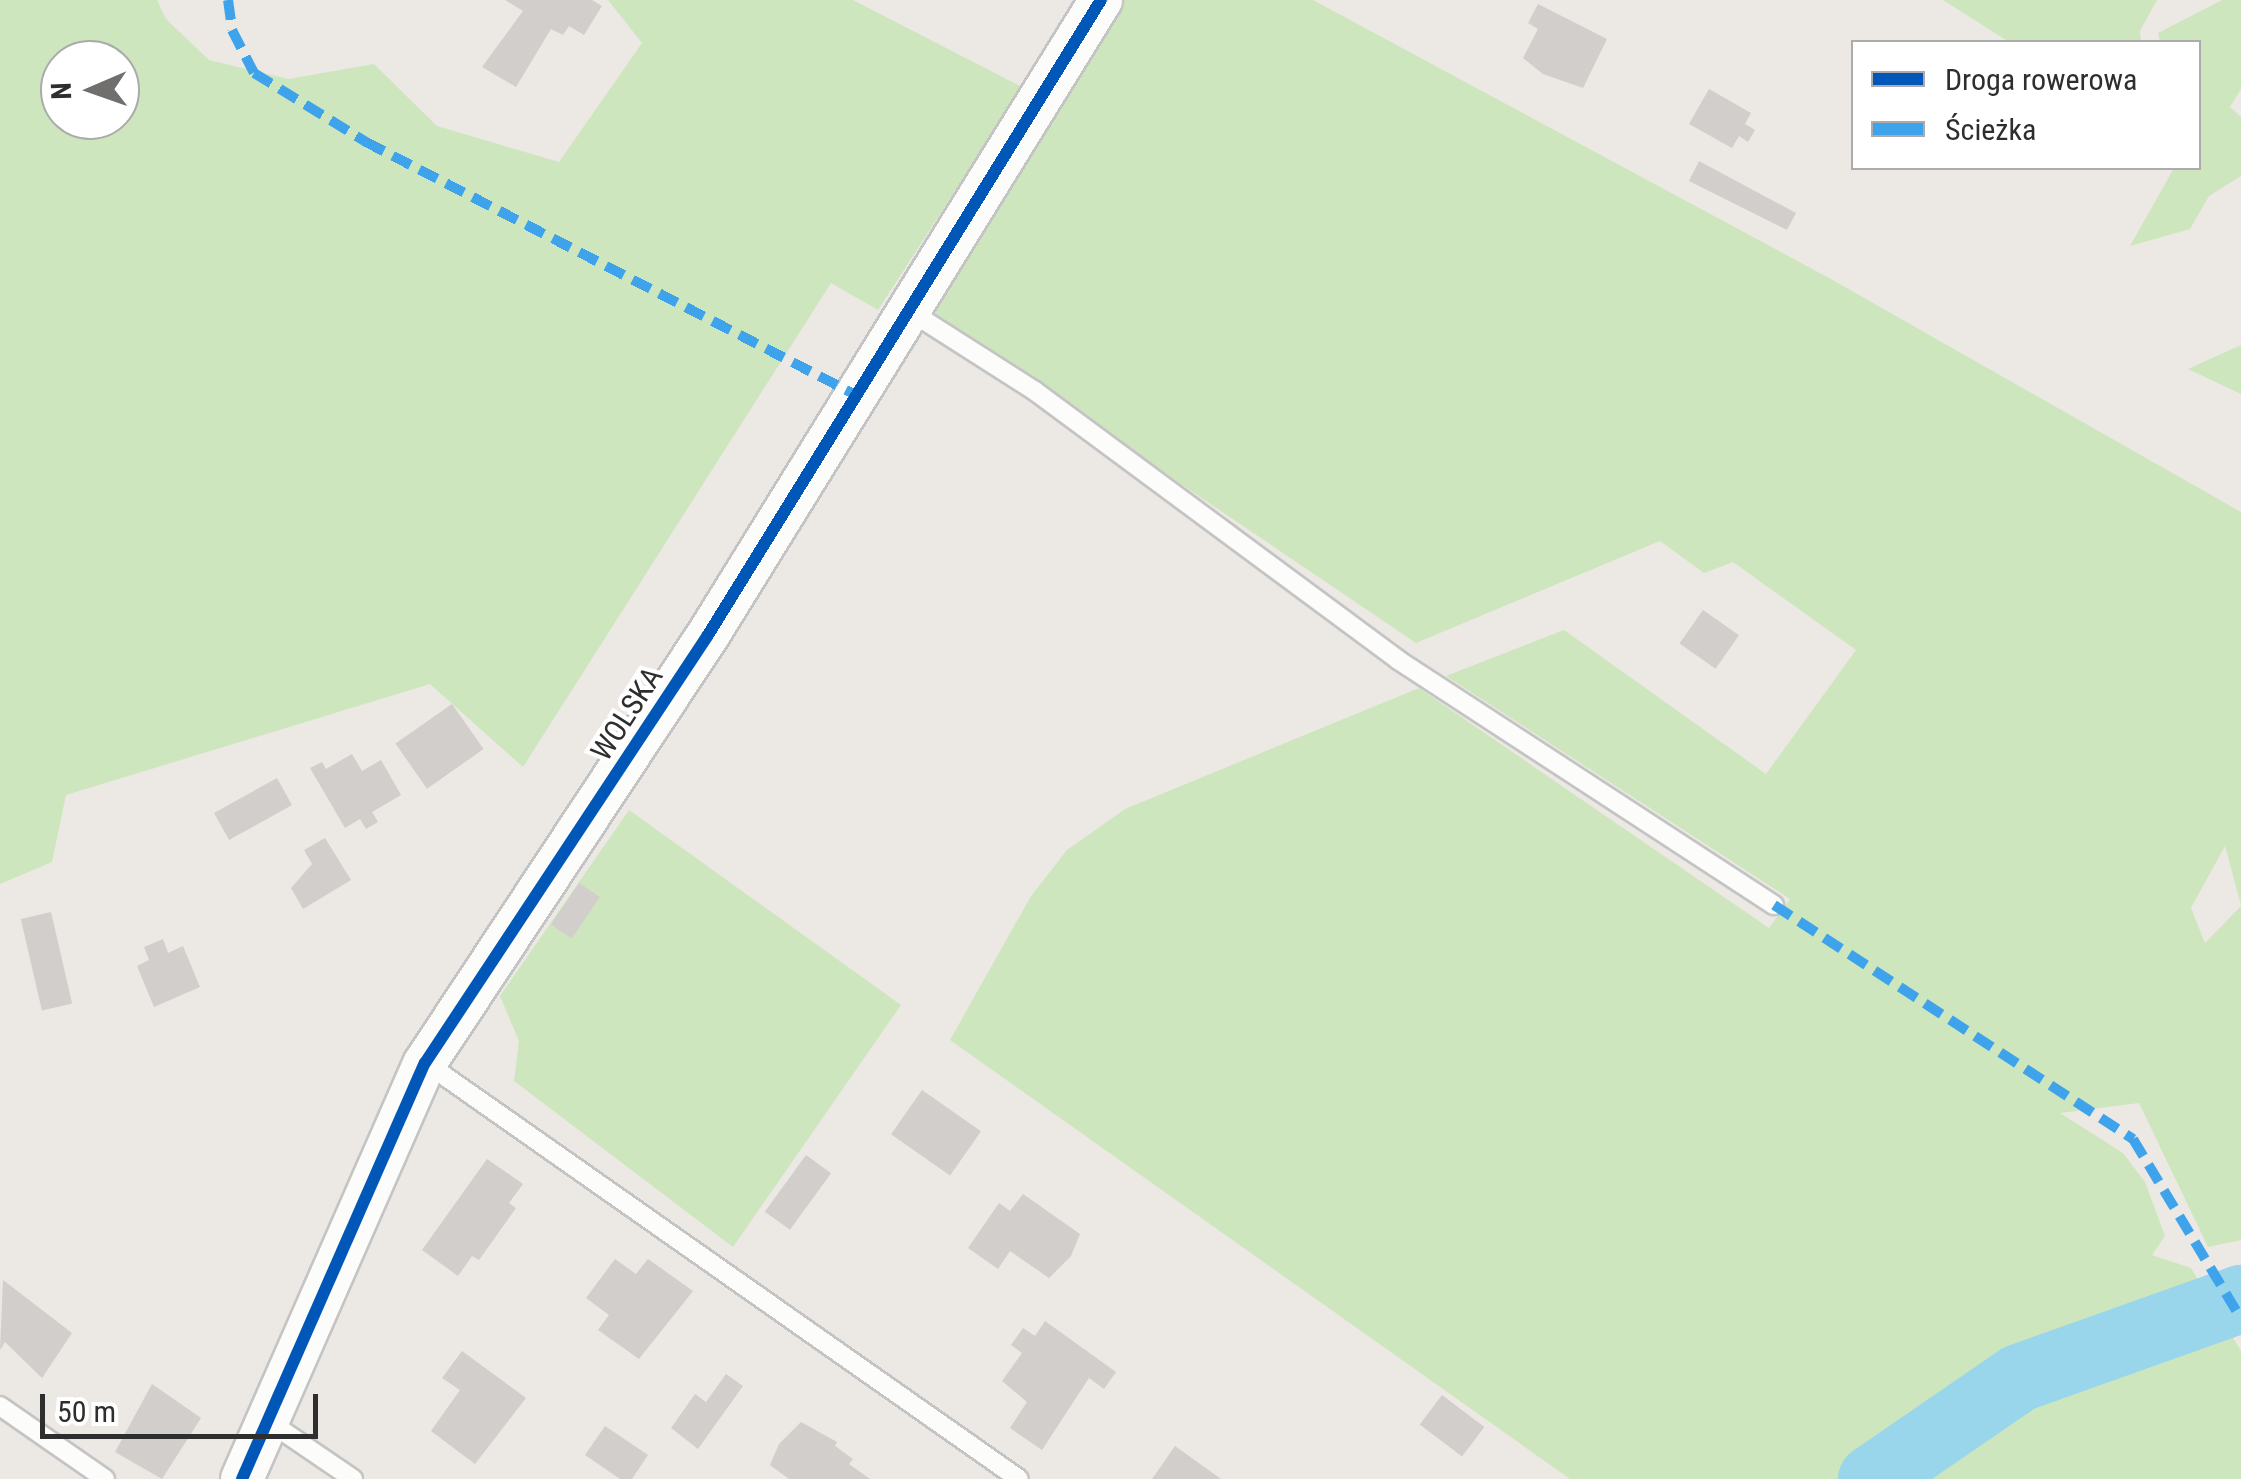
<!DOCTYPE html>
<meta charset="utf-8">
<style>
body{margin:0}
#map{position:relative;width:2241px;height:1479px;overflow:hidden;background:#ece8e4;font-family:"Roboto Condensed",sans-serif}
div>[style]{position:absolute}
.green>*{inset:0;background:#cee6be}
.river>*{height:68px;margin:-34px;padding:0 34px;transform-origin:34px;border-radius:34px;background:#99d6ec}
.building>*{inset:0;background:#d1cecb;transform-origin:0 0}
.roads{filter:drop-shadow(2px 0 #c5c4c5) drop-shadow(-2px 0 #c5c4c5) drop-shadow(0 2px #c5c4c5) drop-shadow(0 -2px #c5c4c5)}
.service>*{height:18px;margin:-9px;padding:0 9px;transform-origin:9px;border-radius:9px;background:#fcfcfb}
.tertiary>*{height:42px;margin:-21px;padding:0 21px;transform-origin:21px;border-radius:21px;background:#fcfcfb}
.quiet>*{height:10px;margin-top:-5px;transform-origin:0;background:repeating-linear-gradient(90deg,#3ea3eb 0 20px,transparent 0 30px)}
.cycleway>*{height:12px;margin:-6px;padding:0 6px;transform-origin:6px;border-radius:6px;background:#0057b8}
span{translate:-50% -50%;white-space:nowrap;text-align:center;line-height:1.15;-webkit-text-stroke:8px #fff;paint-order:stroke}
.street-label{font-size:30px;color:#2e2e2e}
.legend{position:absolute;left:1851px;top:40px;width:350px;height:130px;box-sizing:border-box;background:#fff;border:2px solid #ababab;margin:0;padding:12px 18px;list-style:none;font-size:30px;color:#2e2e2e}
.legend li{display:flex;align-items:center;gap:20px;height:50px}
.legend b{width:50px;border:2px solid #ababab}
.north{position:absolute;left:40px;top:40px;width:100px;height:100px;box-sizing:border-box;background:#fff;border:2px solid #ababab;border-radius:50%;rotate:268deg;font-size:28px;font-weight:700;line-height:40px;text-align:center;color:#2e2e2e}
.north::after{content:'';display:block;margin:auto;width:35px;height:45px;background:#706f6e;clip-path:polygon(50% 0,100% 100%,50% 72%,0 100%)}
.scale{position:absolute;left:40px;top:1394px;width:278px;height:45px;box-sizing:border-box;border:5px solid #2e2e2e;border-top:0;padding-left:12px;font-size:30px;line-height:35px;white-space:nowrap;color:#2e2e2e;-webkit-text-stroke:8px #fff;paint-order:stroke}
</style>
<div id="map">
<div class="green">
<i style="clip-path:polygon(evenodd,0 0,157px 0,166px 19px,209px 60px,288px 79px,374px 64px,437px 126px,559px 162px,642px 43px,608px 0,853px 0,1022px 87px,878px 310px,831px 283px,523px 767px,430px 684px,66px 795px,52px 862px,0 884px,0 0,60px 60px,120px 60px,120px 120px,60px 120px,60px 60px)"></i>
<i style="clip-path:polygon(1124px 0,1313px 0,1829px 278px,2241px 512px,2241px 905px,2225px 846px,2191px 908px,2205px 943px,2241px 906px,2241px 1240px,2208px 1247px,2139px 1103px,2060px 1113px,2123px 1153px,2145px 1182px,2165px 1236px,2152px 1255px,2191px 1268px,2241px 1351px,2241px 1479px,1570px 1479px,950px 1040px,1031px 896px,1067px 850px,1125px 809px,1419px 688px,1769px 928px,1790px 899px,1446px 676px,1564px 630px,1766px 774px,1856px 650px,1733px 562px,1704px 573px,1660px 541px,1416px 643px,931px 315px)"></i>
<i style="clip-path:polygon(1943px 0,2157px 0,2140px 31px,2141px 42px,2009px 42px)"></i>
<i style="clip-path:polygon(2222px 0,2241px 0,2241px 89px,2230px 107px,2241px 117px,2241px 176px,2209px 196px,2190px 229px,2130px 246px,2174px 168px,2198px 168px,2198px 42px,2160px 42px,2158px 33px)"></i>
<i style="clip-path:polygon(2241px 345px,2241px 394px,2188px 369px)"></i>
<i style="clip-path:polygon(629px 810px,901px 1005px,733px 1247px,514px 1081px,519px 1041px,500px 996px)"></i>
</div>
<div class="river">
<i style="left:1872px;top:1479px;width:178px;rotate:-34.5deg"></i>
<i style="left:2019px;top:1378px;width:236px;rotate:-19.6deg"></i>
</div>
<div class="building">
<i style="clip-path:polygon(505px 0,592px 0,602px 6px,584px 35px,569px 26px,563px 35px,551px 29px,516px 87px,482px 67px,523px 11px)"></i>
<i style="clip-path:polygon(1538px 4px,1607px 39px,1583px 88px,1543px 74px,1523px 58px,1538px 29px,1528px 23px)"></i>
<i style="clip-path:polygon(1709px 89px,1751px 113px,1745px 124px,1755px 130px,1748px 142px,1739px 136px,1732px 148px,1689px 124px)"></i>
<i style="clip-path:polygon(1699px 161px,1796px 213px,1787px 230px,1689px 181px)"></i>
<i style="left:1703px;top:610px;width:44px;height:41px;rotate:35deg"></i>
<i style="left:452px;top:704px;width:55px;height:69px;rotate:55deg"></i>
<i style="clip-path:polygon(352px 754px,362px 771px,381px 760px,401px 795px,372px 812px,378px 822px,366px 829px,360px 819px,345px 828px,310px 768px,322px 762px,326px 769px)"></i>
<i style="left:277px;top:778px;width:31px;height:72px;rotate:61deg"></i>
<i style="clip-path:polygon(325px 838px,351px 880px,303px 909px,291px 888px,312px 864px,304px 850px)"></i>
<i style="left:579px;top:883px;width:25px;height:50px;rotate:34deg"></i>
<i style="left:51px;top:912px;width:94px;height:31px;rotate:77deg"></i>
<i style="clip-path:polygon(163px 939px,168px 953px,183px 946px,200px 987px,154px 1007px,137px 966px,149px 960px,144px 947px)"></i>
<i style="left:922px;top:1090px;width:72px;height:54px;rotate:35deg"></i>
<i style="left:806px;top:1155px;width:31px;height:70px;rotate:36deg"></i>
<i style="clip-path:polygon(487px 1159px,523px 1184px,509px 1203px,516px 1208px,479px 1260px,472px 1256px,458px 1276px,422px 1250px)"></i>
<i style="clip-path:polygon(1023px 1194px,1080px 1234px,1071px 1256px,1049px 1278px,1010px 1251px,998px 1269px,968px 1248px,999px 1203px,1010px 1211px)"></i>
<i style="clip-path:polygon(615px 1259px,636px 1274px,648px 1259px,693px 1291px,639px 1359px,598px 1330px,609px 1315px,586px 1298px)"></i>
<i style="clip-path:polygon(3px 1280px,72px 1333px,42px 1378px,5px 1342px,0 1350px)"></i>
<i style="clip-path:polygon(1045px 1321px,1116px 1372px,1104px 1389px,1089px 1378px,1042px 1450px,1010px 1428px,1027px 1402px,1002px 1381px,1022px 1353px,1011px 1345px,1023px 1328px,1035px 1336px)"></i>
<i style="clip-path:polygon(462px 1351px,526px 1398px,475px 1464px,431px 1431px,460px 1390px,442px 1378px)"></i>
<i style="clip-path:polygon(726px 1374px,743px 1386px,698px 1449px,671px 1428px,695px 1394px,706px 1402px)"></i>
<i style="clip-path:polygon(152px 1384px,201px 1418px,162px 1479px,115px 1452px)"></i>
<i style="left:1442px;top:1395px;width:53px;height:37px;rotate:37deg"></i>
<i style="clip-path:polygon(801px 1422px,837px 1442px,835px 1446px,853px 1459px,849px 1464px,870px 1479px,789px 1479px,770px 1465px,779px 1444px)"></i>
<i style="clip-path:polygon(605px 1426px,648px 1455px,632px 1479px,620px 1479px,585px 1455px)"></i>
<i style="clip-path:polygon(1175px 1446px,1221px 1479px,1152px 1479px)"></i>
</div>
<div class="roads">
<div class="service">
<i style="left:911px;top:312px;width:147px;rotate:32.5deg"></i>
<i style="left:1035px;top:391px;width:452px;rotate:36.5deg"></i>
<i style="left:1398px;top:660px;width:449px;rotate:33.1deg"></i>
<i style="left:426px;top:1063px;width:724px;rotate:35.05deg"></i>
<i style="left:0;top:1406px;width:128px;rotate:34.8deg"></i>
<i style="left:268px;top:1421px;width:103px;rotate:34.3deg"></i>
</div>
<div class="tertiary">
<i style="left:242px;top:1479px;width:454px;rotate:-66.3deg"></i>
<i style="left:425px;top:1063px;width:513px;rotate:-56.53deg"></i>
<i style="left:708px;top:635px;width:747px;rotate:-58.25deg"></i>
</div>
</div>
<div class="quiet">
<i style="left:228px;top:0;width:30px;rotate:82deg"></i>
<i style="left:232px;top:30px;width:48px;rotate:62.9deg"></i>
<i style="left:254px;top:73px;width:132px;rotate:31.6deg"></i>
<i style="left:366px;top:142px;width:554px;rotate:27.31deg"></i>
<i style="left:1774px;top:905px;width:429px;rotate:33.1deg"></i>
<i style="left:2133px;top:1139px;width:210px;rotate:59deg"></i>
</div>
<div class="cycleway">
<i style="left:242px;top:1479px;width:454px;rotate:-66.3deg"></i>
<i style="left:425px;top:1063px;width:513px;rotate:-56.53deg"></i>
<i style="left:708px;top:635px;width:747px;rotate:-58.25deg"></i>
</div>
<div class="street-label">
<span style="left:627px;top:714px;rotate:-57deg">WOLSKA</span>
</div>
<ul class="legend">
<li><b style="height:12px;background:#0057b8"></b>Droga rowerowa</li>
<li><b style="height:12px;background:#3ea3eb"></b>Ścieżka</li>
</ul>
<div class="north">N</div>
<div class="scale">50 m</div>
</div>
